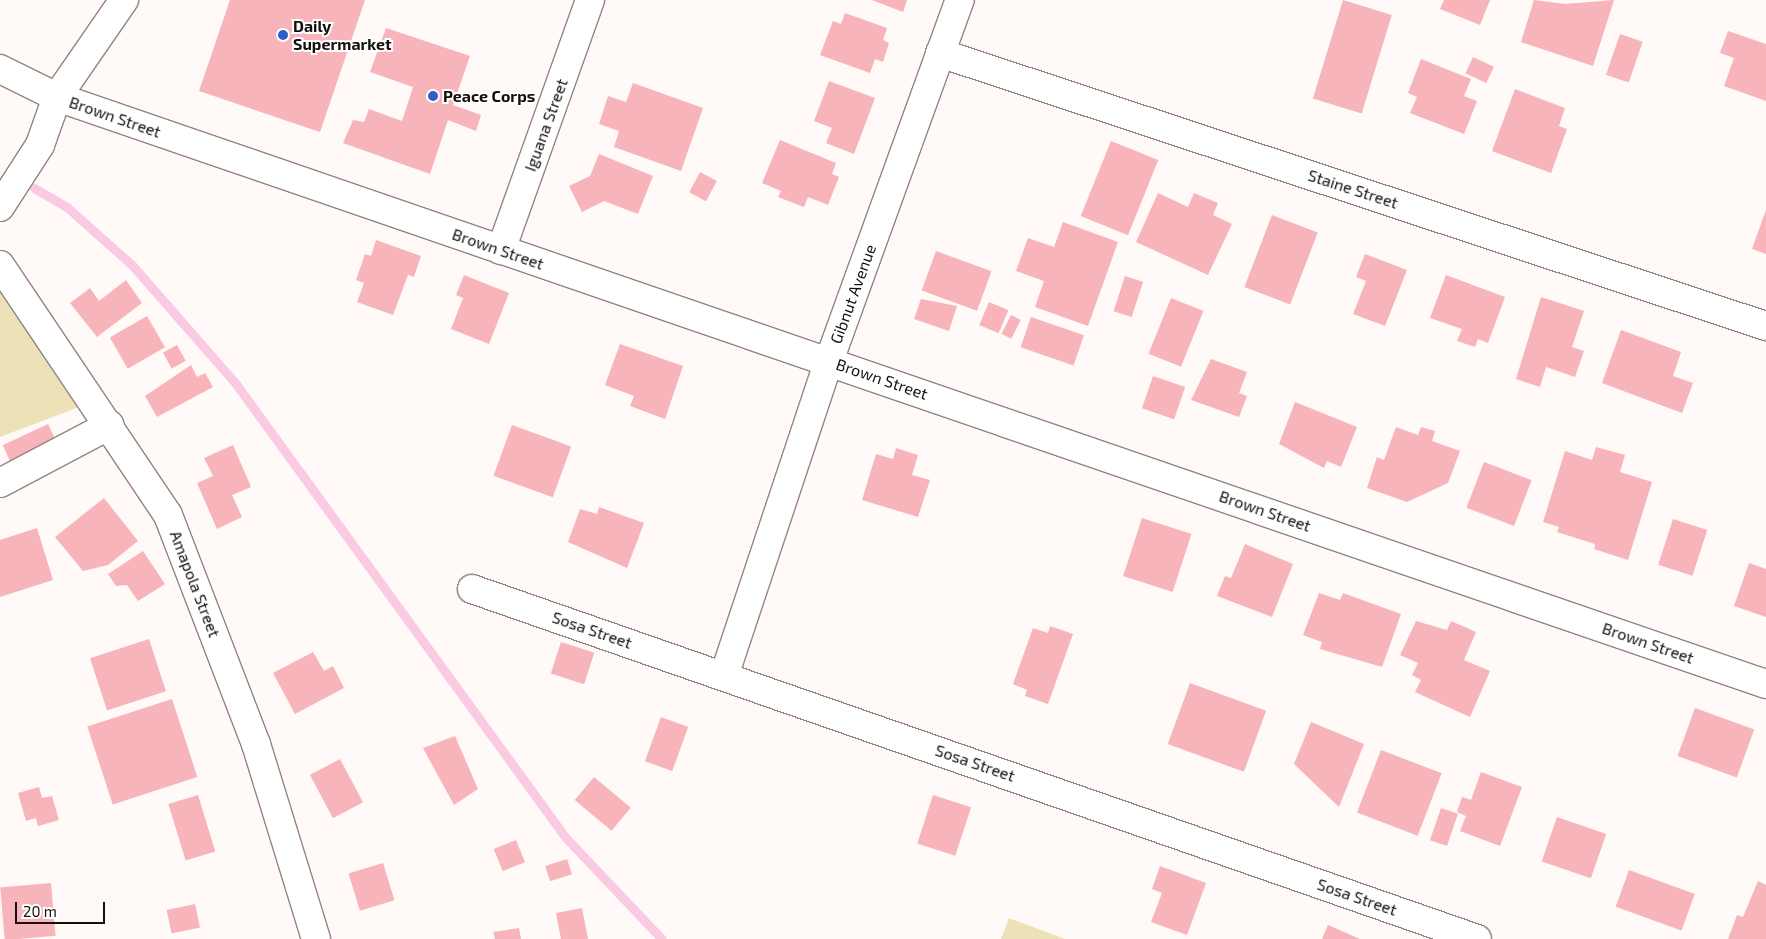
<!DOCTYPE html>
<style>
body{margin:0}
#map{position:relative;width:1766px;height:939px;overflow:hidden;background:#fff9f7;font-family:"Exo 2",sans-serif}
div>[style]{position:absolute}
.green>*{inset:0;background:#ede1b8}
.stream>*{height:9px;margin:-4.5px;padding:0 4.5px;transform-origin:4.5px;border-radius:4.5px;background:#facae3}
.building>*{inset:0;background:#f7b4ba;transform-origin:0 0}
.roads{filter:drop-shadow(1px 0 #928581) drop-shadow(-1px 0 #928581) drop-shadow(0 1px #928581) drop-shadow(0 -1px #928581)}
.minor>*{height:28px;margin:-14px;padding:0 14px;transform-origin:14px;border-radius:14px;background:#fff}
.tertiary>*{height:28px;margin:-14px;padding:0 14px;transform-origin:14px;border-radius:14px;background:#fff}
.dots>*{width:14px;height:14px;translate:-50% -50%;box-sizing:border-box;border:2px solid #fff;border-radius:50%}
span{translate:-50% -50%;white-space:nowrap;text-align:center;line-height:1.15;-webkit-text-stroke:4px #fff;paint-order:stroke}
.poi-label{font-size:16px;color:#14100e;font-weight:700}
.left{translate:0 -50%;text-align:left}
.street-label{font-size:16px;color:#14100e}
.scale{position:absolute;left:15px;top:902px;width:90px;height:22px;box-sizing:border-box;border:2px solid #14100e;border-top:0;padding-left:6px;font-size:15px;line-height:18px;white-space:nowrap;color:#14100e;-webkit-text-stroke:4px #fff;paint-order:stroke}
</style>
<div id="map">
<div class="green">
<i style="clip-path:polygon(0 290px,82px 406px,0 437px)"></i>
<i style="clip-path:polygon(1009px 918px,1065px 939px,1001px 939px)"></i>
</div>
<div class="stream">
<i style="left:34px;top:188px;width:39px;rotate:30deg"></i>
<i style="left:68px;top:208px;width:86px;rotate:41.7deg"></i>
<i style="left:132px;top:265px;width:158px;rotate:48.8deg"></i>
<i style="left:236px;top:384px;width:561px;rotate:53.99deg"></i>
<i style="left:566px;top:838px;width:139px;rotate:46.5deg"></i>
</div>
<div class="building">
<i style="clip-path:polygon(230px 0,365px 0,320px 132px,199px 91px)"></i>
<i style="clip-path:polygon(872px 0,907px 0,903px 12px)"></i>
<i style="left:1343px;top:0;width:51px;height:103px;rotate:17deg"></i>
<i style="clip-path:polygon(1444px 0,1490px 0,1480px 25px,1440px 9px)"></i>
<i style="clip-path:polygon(1534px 0,1565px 4px,1614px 0,1593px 66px,1521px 42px)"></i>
<i style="clip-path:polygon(845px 13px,887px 28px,883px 40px,889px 43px,883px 62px,875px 59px,870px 73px,820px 55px,833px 21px,841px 24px)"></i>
<i style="clip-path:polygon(386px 28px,470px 56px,453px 105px,481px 115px,476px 131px,448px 120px,430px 174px,343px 143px,353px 120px,364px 122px,369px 109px,402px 121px,413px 87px,370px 72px)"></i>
<i style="clip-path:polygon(1728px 31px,1766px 44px,1766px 101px,1724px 86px,1734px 58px,1720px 53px)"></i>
<i style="left:1620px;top:34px;width:24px;height:43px;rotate:19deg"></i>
<i style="left:1473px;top:57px;width:23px;height:18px;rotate:25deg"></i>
<i style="clip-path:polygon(1421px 59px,1471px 79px,1464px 96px,1477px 101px,1464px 134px,1410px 113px,1417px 97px,1408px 93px)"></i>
<i style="clip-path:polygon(829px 81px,875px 98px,854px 154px,826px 143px,832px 128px,814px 121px)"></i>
<i style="clip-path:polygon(633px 83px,703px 108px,681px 171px,614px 147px,619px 131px,599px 124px,608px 96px,626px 102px)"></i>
<i style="clip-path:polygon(1515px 89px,1565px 108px,1559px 126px,1567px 129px,1551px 173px,1492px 151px)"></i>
<i style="clip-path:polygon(780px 140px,836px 163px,832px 174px,839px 177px,828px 205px,808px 197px,804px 207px,778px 197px,781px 191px,762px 183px)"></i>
<i style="left:1111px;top:141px;width:51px;height:81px;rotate:22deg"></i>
<i style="clip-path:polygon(599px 154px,653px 176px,638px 214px,604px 201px,582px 212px,569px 186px,590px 176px)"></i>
<i style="left:700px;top:172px;width:19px;height:23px;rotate:28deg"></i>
<i style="clip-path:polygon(1158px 193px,1188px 207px,1194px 193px,1218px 203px,1213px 215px,1232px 224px,1208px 275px,1136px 242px)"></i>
<i style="clip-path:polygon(1766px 210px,1766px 254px,1752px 249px)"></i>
<i style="left:1272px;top:215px;width:49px;height:77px;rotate:21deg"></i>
<i style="clip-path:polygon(1063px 222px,1118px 242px,1088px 326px,1035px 307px,1044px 281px,1016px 271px,1028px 238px,1054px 247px)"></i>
<i style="clip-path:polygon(376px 240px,421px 256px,414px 277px,408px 275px,393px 315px,357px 302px,364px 283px,356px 280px,365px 254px,371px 256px)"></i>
<i style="left:936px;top:251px;width:59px;height:42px;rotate:20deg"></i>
<i style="clip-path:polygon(1365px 254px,1407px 270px,1385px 326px,1353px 314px,1366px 281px,1356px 277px)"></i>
<i style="clip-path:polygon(464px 275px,509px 293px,489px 344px,451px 329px,463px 298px,456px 295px)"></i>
<i style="clip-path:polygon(1446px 275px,1505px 297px,1488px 343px,1478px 339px,1475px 347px,1457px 341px,1462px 329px,1430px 318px)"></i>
<i style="left:1125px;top:276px;width:19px;height:37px;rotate:18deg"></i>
<i style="clip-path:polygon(126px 280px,142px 303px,97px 337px,70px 303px,90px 288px,99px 301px)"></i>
<i style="clip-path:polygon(1541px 297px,1584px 311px,1572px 347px,1584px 351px,1575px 377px,1546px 367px,1540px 387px,1516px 379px)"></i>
<i style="left:1171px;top:298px;width:35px;height:60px;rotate:22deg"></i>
<i style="clip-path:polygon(921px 299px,957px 306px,949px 331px,914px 319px)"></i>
<i style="left:989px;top:302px;width:21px;height:25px;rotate:23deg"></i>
<i style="left:1011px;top:315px;width:11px;height:21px;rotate:27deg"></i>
<i style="left:147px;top:316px;width:36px;height:43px;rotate:60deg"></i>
<i style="left:1031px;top:317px;width:56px;height:32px;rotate:19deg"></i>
<i style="clip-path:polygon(1621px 330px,1681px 352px,1673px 376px,1693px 383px,1682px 413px,1602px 383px)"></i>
<i style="clip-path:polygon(620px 344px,683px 366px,665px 419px,630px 406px,634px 396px,605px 385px)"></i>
<i style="left:177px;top:345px;width:18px;height:16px;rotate:61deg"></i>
<i style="clip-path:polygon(1211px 359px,1247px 372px,1239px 393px,1247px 396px,1239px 417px,1191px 400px)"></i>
<i style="clip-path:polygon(191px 365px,197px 377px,205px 373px,213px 387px,157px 417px,145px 396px)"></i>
<i style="left:1153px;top:376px;width:34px;height:34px;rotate:19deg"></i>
<i style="clip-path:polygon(1295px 402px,1357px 427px,1341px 467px,1327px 461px,1324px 468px,1279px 444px)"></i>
<i style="left:48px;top:424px;width:19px;height:50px;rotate:65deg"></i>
<i style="left:512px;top:425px;width:63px;height:54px;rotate:20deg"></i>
<i style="clip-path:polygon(1396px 427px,1418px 435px,1421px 427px,1435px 431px,1432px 441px,1460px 451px,1448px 483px,1407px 502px,1367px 488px,1377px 457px,1384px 460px)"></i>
<i style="clip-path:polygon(233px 445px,251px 487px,232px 495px,242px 517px,217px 529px,197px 483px,213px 476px,204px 458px)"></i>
<i style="clip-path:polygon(1596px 447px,1625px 455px,1620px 472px,1652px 482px,1628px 560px,1594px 549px,1595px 544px,1557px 532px,1559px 527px,1543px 522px,1565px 451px,1592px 460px)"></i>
<i style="clip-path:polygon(896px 448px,918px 455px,912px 475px,930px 480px,918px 517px,862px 500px,876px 454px,893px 459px)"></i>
<i style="left:1484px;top:462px;width:51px;height:49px;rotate:21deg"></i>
<i style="clip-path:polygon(104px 498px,138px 541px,108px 565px,83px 571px,55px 537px)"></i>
<i style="clip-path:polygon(599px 507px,644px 523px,627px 568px,568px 542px,580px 509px,597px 514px)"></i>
<i style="left:1142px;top:518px;width:52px;height:61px;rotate:18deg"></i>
<i style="left:1673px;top:519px;width:36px;height:48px;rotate:18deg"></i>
<i style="clip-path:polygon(37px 528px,53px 580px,0 597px,0 540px)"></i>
<i style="clip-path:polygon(1245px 544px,1293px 564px,1272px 617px,1217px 596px,1225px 576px,1231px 578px)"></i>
<i style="clip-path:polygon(143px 551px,165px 584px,138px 601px,127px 585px,116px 586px,108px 574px)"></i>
<i style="clip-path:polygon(1749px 563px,1766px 569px,1766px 617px,1734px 606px)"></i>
<i style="clip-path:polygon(1319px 593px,1340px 600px,1343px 593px,1401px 614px,1382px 667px,1320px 649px,1322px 642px,1303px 635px)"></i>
<i style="clip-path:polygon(1416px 621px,1447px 630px,1451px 621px,1476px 632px,1464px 660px,1490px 671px,1470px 717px,1415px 692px,1421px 680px,1412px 675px,1418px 663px,1400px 655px)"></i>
<i style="clip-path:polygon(1050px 626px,1073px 634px,1048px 704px,1025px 696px,1027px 690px,1013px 684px,1033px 628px,1048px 633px)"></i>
<i style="left:149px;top:639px;width:55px;height:62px;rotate:72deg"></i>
<i style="left:561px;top:642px;width:35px;height:33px;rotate:18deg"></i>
<i style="clip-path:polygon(313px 652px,324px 671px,333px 666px,344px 688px,295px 714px,273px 673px)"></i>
<i style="left:1190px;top:683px;width:81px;height:65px;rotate:20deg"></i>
<i style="left:172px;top:699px;width:82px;height:89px;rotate:72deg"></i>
<i style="left:1695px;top:708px;width:63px;height:51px;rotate:20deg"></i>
<i style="left:661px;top:717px;width:29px;height:47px;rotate:20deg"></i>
<i style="clip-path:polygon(1311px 722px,1364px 744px,1339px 807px,1294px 764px)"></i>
<i style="clip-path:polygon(455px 736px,478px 789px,454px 805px,423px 748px)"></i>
<i style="left:1381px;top:750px;width:65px;height:67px;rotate:21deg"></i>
<i style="left:340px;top:759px;width:49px;height:34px;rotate:62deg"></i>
<i style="clip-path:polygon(1481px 772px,1522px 787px,1500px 846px,1460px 831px,1466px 816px,1457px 812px,1462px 797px,1471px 800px)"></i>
<i style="left:594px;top:777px;width:48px;height:30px;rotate:40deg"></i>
<i style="clip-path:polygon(39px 787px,42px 798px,52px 796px,59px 820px,38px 826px,36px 818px,26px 821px,18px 793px)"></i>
<i style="left:198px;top:795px;width:59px;height:31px;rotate:73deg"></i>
<i style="left:933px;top:795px;width:40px;height:51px;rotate:18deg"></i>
<i style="left:1441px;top:808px;width:18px;height:34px;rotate:19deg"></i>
<i style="left:1557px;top:817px;width:52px;height:47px;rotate:19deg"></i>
<i style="left:516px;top:840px;width:24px;height:24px;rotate:68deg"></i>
<i style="left:567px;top:859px;width:16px;height:23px;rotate:72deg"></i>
<i style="left:383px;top:863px;width:39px;height:36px;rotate:73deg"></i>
<i style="clip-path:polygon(1160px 866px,1206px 883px,1187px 935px,1151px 922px,1162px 893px,1152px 889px)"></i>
<i style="left:1629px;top:870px;width:70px;height:39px;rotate:20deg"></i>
<i style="clip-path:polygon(1758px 881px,1766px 885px,1766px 939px,1728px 939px,1737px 915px,1743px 917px)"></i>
<i style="left:51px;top:883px;width:53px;height:51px;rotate:85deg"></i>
<i style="left:195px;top:904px;width:24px;height:29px;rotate:78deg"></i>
<i style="clip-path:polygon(582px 908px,588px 939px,561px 939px,556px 913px)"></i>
<i style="clip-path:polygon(1328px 925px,1360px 939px,1322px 939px)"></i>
<i style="clip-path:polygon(519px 928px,521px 939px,495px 939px,493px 932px)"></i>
</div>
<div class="roads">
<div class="minor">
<i style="left:940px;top:53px;width:870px;rotate:18.29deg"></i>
<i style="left:0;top:69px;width:64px;rotate:26.2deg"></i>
<i style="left:57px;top:97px;width:1807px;rotate:18.96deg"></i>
<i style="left:501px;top:250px;width:265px;rotate:-70.4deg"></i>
<i style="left:0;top:265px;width:301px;rotate:56.1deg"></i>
<i style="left:168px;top:515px;width:245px;rotate:69deg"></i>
<i style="left:256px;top:744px;width:204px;rotate:72.9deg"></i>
<i style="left:0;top:483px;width:124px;rotate:-27.8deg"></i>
<i style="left:472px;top:589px;width:1064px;rotate:19.2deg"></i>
<i style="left:724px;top:676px;width:332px;rotate:-71.6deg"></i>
<i style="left:829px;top:361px;width:384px;rotate:-70.1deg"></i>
</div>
<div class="tertiary">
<i style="left:0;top:207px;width:74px;rotate:-57.2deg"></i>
<i style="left:40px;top:145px;width:51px;rotate:-70.5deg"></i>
<i style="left:57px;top:97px;width:118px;rotate:-55.4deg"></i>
</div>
</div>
<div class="dots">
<i style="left:283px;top:35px;background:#305bcb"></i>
<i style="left:433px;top:96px;background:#305bcb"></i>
</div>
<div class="poi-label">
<span class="left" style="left:293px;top:35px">Daily<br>Supermarket</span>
<span class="left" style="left:443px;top:96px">Peace Corps</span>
</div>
<div class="street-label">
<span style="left:115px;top:117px;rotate:19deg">Brown Street</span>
<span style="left:546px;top:125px;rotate:-70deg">Iguana Street</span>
<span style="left:1353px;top:189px;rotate:18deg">Staine Street</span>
<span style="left:498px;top:249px;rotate:19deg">Brown Street</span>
<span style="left:853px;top:294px;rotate:-70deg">Gibnut Avenue</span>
<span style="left:882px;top:379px;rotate:19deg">Brown Street</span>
<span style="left:1265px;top:511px;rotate:19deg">Brown Street</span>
<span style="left:195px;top:584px;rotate:69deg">Amapola Street</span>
<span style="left:592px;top:630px;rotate:19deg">Sosa Street</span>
<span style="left:1648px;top:643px;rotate:19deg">Brown Street</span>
<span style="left:975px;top:763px;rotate:19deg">Sosa Street</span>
<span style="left:1357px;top:897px;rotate:19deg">Sosa Street</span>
</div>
<div class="scale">20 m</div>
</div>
